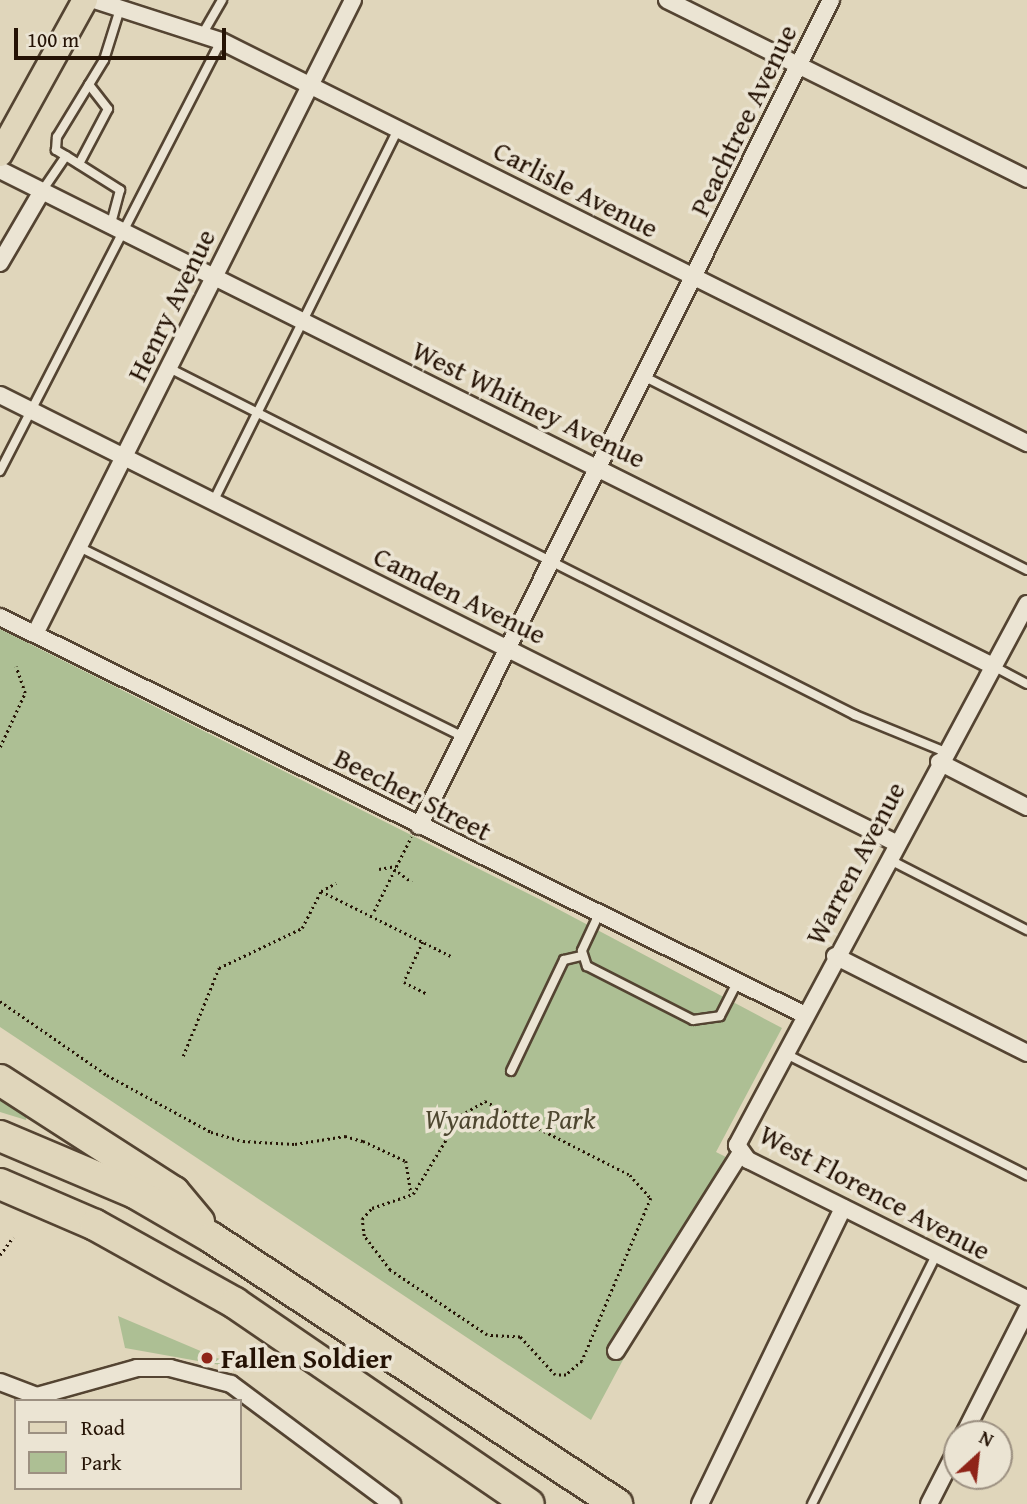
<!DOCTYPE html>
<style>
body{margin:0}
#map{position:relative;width:1027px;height:1504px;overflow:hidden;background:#e0d6bb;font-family:"Gentium Book Plus",serif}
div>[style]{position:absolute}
.green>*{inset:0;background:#adbf94}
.path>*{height:2.5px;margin-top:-1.25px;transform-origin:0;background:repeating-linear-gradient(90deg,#251305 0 2px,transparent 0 5.5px)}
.roads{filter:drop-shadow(2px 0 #544432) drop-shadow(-2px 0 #544432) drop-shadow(0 2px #544432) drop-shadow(0 -2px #544432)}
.lane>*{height:8px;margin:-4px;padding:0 4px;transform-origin:4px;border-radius:4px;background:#ebe4d3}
.street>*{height:16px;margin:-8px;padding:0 8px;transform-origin:8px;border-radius:8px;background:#ebe4d3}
.primary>*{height:24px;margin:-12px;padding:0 12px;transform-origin:12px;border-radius:12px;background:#e0d6bb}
.highway>*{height:30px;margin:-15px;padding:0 15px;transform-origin:15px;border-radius:15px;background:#e0d6bb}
.dots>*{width:19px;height:19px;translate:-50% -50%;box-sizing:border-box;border:4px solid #ebe4d3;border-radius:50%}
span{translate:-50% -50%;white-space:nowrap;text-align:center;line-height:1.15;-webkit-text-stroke:7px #ebe4d3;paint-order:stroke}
.street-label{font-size:28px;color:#251305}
.park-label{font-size:28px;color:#4e4730;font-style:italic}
.poi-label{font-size:28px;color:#251305;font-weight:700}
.left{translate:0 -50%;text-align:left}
.legend{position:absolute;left:14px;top:1399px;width:228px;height:91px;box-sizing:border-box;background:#ebe4d3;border:2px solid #9c9081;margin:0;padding:9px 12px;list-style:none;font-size:21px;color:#251305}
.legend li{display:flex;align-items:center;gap:14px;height:35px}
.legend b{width:35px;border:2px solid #9c9081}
.north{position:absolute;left:943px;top:1420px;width:70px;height:70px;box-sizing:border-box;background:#ebe4d3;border:2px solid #9c9081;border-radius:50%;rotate:27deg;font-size:19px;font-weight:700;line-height:28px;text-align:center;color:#251305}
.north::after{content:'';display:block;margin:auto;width:24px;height:32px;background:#8f2418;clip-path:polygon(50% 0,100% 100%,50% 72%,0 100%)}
.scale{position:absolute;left:14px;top:28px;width:212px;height:32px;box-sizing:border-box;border:4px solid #251305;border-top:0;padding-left:9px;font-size:21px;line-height:24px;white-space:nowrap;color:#251305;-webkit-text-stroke:5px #ebe4d3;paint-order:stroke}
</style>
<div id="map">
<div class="green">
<i style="clip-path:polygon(0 629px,539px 899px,782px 1028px,716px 1152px,730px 1159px,591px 1420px,0 1027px)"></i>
<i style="clip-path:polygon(0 1092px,29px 1107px,26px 1120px,0 1112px)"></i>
<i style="clip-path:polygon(118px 1316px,243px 1369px,125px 1348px)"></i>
</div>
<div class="path">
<i style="left:0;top:747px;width:60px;rotate:-65.2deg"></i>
<i style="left:25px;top:693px;width:28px;rotate:-109deg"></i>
<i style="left:379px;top:869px;width:17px;rotate:-10deg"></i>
<i style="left:394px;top:869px;width:22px;rotate:36deg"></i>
<i style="left:321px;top:891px;width:17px;rotate:-28deg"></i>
<i style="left:374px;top:911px;width:83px;rotate:-63.4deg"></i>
<i style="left:423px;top:942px;width:44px;rotate:115.4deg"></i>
<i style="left:404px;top:982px;width:25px;rotate:27deg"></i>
<i style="left:0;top:1001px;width:130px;rotate:34.7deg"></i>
<i style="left:107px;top:1075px;width:119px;rotate:28.7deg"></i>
<i style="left:211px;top:1132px;width:33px;rotate:16deg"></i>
<i style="left:243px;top:1141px;width:52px;rotate:3.3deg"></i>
<i style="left:295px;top:1144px;width:51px;rotate:-9.1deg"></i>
<i style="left:345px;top:1136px;width:19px;rotate:16deg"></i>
<i style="left:363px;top:1141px;width:47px;rotate:24.9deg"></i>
<i style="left:406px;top:1161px;width:32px;rotate:81deg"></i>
<i style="left:183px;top:1056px;width:95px;rotate:-67.8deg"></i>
<i style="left:219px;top:968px;width:92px;rotate:-25.7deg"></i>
<i style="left:302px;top:928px;width:42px;rotate:-62.8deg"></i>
<i style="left:321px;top:891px;width:145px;rotate:26.6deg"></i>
<i style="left:485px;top:1101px;width:163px;rotate:27deg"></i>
<i style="left:630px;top:1175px;width:31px;rotate:48deg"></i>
<i style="left:651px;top:1198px;width:177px;rotate:112.9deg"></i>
<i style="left:582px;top:1361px;width:21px;rotate:139deg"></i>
<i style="left:566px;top:1375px;width:11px;rotate:180deg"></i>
<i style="left:555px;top:1375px;width:52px;rotate:-132.6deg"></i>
<i style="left:520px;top:1337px;width:33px;rotate:-177deg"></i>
<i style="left:487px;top:1335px;width:117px;rotate:-146.2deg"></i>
<i style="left:390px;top:1270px;width:43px;rotate:-127.4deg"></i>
<i style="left:364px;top:1236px;width:17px;rotate:-97deg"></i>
<i style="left:362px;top:1219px;width:15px;rotate:-48deg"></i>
<i style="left:372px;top:1208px;width:43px;rotate:-18.9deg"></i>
<i style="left:413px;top:1194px;width:92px;rotate:-58.7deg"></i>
<i style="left:461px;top:1115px;width:28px;rotate:-30deg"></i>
<i style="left:0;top:1255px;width:22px;rotate:-54deg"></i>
</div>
<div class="roads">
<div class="lane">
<i style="left:203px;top:33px;width:38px;rotate:-60deg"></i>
<i style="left:66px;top:156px;width:64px;rotate:32.2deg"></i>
<i style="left:120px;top:190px;width:38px;rotate:105deg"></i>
<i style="left:79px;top:164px;width:62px;rotate:-62.2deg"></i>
<i style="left:108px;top:109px;width:31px;rotate:-128deg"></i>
<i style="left:42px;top:191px;width:42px;rotate:-55.6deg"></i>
<i style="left:66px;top:156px;width:12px;rotate:-149deg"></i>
<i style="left:56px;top:150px;width:13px;rotate:-86deg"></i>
<i style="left:57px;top:137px;width:90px;rotate:-58.6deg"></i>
<i style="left:104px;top:60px;width:53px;rotate:-72.6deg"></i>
<i style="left:169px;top:368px;width:769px;rotate:26.83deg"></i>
<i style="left:855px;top:715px;width:97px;rotate:22.3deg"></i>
<i style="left:643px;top:376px;width:430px;rotate:26.8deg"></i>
<i style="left:0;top:471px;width:483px;rotate:-62.8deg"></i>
<i style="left:213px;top:502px;width:415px;rotate:-63.6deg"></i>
<i style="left:79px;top:547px;width:428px;rotate:26.3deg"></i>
<i style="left:993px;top:666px;width:38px;rotate:28deg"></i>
<i style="left:890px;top:860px;width:154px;rotate:27.1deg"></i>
<i style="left:598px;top:916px;width:38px;rotate:115deg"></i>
<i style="left:582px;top:951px;width:16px;rotate:72deg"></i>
<i style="left:587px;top:966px;width:119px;rotate:27deg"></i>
<i style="left:693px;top:1020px;width:27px;rotate:-8deg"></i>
<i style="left:720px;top:1016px;width:35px;rotate:-63deg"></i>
<i style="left:786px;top:1054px;width:270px;rotate:26.7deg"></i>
<i style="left:511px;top:1071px;width:123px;rotate:-64.5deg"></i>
<i style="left:564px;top:960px;width:18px;rotate:-13deg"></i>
<i style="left:812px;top:1504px;width:278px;rotate:-63.5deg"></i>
</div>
<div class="street">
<i style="left:94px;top:0;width:133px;rotate:17.9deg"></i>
<i style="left:221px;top:41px;width:901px;rotate:26.51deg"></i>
<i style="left:667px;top:0;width:402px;rotate:26.4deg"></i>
<i style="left:0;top:170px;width:1108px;rotate:26.54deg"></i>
<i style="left:0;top:263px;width:83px;rotate:-59.7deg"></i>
<i style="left:0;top:395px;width:1002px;rotate:26.57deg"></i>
<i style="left:1027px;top:604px;width:614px;rotate:118.19deg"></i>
<i style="left:737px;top:1145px;width:19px;rotate:54deg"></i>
<i style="left:748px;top:1160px;width:312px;rotate:26.5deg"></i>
<i style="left:0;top:617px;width:898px;rotate:26.31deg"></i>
<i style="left:35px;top:634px;width:709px;rotate:-63.36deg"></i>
<i style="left:939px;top:762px;width:99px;rotate:27.1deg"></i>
<i style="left:419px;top:826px;width:923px;rotate:-63.49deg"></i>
<i style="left:835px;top:956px;width:215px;rotate:26.8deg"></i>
<i style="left:616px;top:1351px;width:233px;rotate:-57.8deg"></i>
<i style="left:0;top:1382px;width:40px;rotate:21deg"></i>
<i style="left:37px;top:1396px;width:104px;rotate:-15.6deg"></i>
<i style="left:137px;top:1368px;width:33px"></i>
<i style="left:170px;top:1368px;width:63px;rotate:14.7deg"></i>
<i style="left:231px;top:1384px;width:201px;rotate:36.7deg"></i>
<i style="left:964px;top:1434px;width:139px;rotate:-63.1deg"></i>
<i style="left:700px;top:1504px;width:329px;rotate:-64.2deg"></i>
<i style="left:929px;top:1504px;width:62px;rotate:-63deg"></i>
</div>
<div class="primary">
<i style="left:0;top:154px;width:176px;rotate:-61.1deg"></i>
</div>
<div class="highway">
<i style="left:0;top:1080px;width:207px;rotate:32.8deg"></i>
<i style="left:174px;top:1192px;width:39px;rotate:50deg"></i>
<i style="left:0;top:1136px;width:147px;rotate:22.9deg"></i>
<i style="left:135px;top:1193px;width:89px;rotate:30.3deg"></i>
<i style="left:212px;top:1238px;width:485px;rotate:33.3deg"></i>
<i style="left:0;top:1184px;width:103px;rotate:23.3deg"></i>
<i style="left:95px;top:1225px;width:160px;rotate:29.1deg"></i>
<i style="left:235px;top:1303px;width:356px;rotate:34.4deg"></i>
</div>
</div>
<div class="dots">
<i style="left:207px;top:1358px;background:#8f2418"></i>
</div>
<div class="street-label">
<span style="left:743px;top:120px;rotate:-64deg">Peachtree Avenue</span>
<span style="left:576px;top:189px;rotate:27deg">Carlisle Avenue</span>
<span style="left:171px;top:305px;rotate:-64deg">Henry Avenue</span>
<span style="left:529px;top:404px;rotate:26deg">West Whitney Avenue</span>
<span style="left:460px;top:595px;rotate:26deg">Camden Avenue</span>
<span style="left:413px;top:794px;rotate:27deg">Beecher Street</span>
<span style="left:855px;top:863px;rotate:-62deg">Warren Avenue</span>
<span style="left:875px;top:1192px;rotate:28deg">West Florence Avenue</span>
</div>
<div class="park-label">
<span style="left:510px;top:1119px">Wyandotte Park</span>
</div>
<div class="poi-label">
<span class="left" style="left:221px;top:1358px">Fallen Soldier</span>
</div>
<ul class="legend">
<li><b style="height:9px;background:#e0d6bb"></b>Road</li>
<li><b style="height:19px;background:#adbf94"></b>Park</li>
</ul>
<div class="north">N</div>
<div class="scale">100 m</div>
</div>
